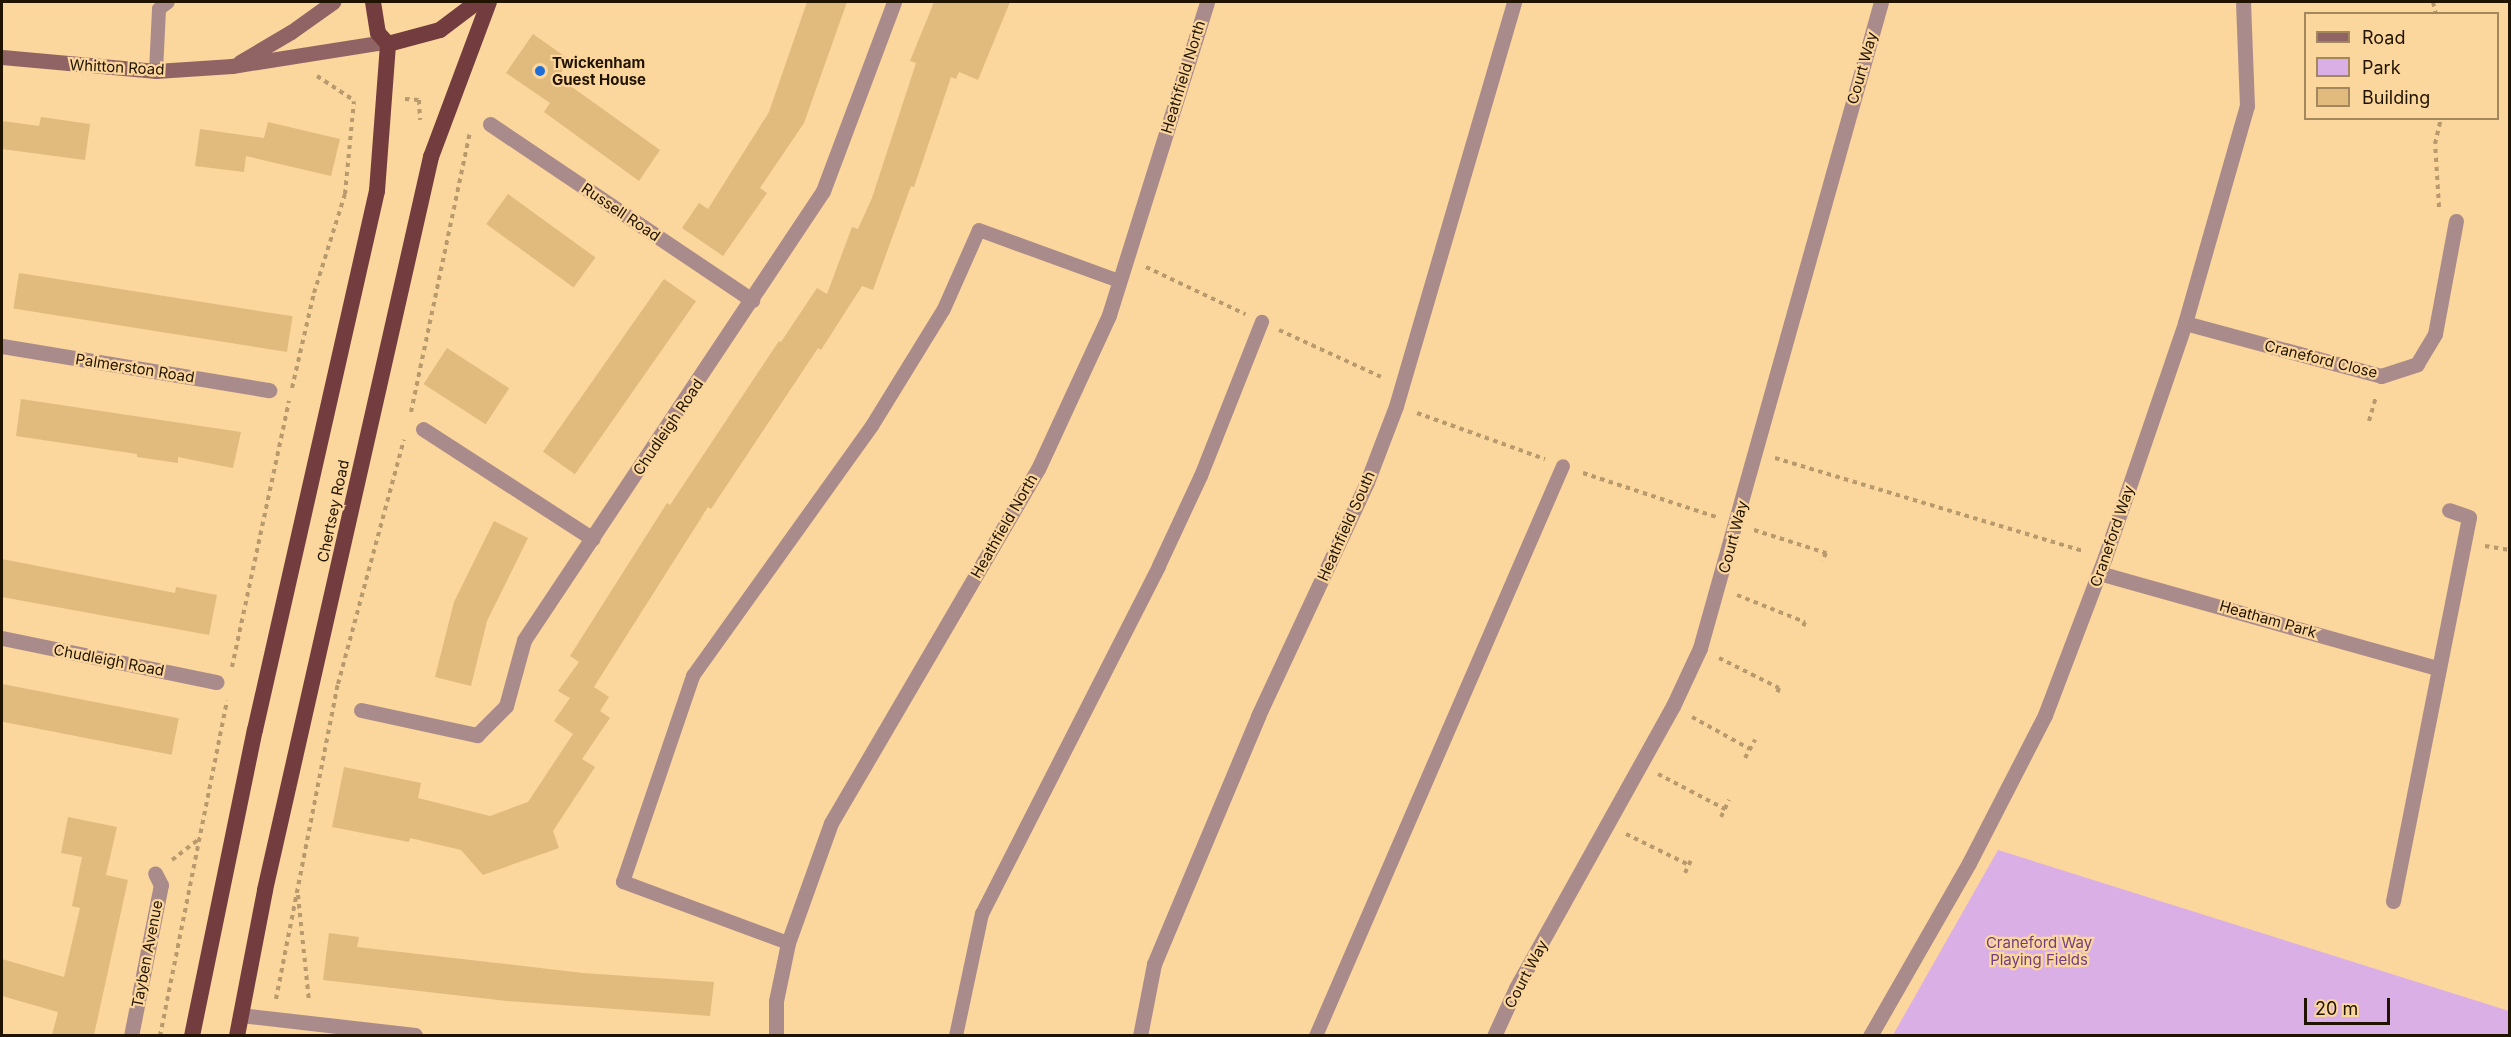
<!DOCTYPE html>
<style>
body{margin:0}
#map{position:relative;width:2511px;height:1037px;overflow:hidden;background:#fbd69d;font-family:Inter,sans-serif}
div>[style]{position:absolute}
.green>*{inset:0;background:#d9afe6}
.building>*{inset:0;background:#e1ba7e;transform-origin:0 0}
.path>*{height:4px;margin-top:-2px;transform-origin:0;background:repeating-linear-gradient(90deg,#b89a6d 0 4.5px,transparent 0 9px)}
.service>*{height:14px;margin:-7px;padding:0 7px;transform-origin:7px;border-radius:7px;background:#aa8b8b}
.minor>*{height:15px;margin:-7.5px;padding:0 7.5px;transform-origin:7.5px;border-radius:7.5px;background:#aa8b8b}
.secondary>*{height:15px;margin:-7.5px;padding:0 7.5px;transform-origin:7.5px;border-radius:7.5px;background:#906465}
.trunk>*{height:16px;margin:-8px;padding:0 8px;transform-origin:8px;border-radius:8px;background:#733c3e}
.dots>*{width:16px;height:16px;translate:-50% -50%;box-sizing:border-box;border:3px solid #fbd69d;border-radius:50%}
span{translate:-50% -50%;white-space:nowrap;text-align:center;line-height:1.15;-webkit-text-stroke:4.5px #fbd69d;paint-order:stroke}
.poi-label{font-size:15px;color:#201300;font-weight:700}
.left{translate:0 -50%;text-align:left}
.street-label{font-size:15px;color:#201300}
.park-label{font-size:15px;color:#723e82}
.frame{position:absolute;inset:0;border:3px solid #201300;pointer-events:none}
.legend{position:absolute;left:2304px;top:12px;width:195px;height:108px;box-sizing:border-box;background:#fbd69d;border:2px solid #a3885e;margin:0;padding:8px 10px;list-style:none;font-size:18px;color:#201300}
.legend li{display:flex;align-items:center;gap:12px;height:30px}
.legend b{width:30px;border:2px solid #a3885e}
.scale{position:absolute;left:2304px;top:998px;width:86px;height:27px;box-sizing:border-box;border:3px solid #201300;border-top:0;padding-left:8px;font-size:18px;line-height:21px;white-space:nowrap;color:#201300;-webkit-text-stroke:4px #fbd69d;paint-order:stroke}
</style>
<div id="map">
<div class="green">
<i style="clip-path:polygon(1998px 850px,2509px 1011px,2509px 1035px,1893px 1035px)"></i>
</div>
<div class="building">
<i style="clip-path:polygon(807px 2px,847px 2px,804px 123px,760px 188px,767px 193px,723px 256px,682px 228px,699px 203px,708px 209px,769px 112px)"></i>
<i style="clip-path:polygon(934px 2px,1010px 2px,978px 80px,959px 72px,956px 79px,951px 77px,914px 187px,911px 186px,873px 290px,862px 286px,821px 350px,818px 348px,711px 509px,708px 507px,594px 687px,609px 697px,600px 711px,610px 718px,582px 759px,595px 767px,553px 831px,559px 848px,483px 875px,461px 850px,410px 838px,409px 842px,332px 827px,344px 767px,421px 783px,418px 798px,490px 816px,528px 802px,573px 734px,554px 721px,570px 698px,558px 691px,579px 662px,570px 656px,667px 503px,670px 505px,779px 341px,781px 342px,817px 288px,827px 294px,852px 227px,858px 229px,872px 198px,916px 63px,910px 61px)"></i>
<i style="clip-path:polygon(533px 34px,570px 60px,558px 77px,660px 150px,639px 181px,544px 112px,550px 103px,506px 73px)"></i>
<i style="clip-path:polygon(41px 117px,90px 124px,85px 160px,2px 149px,2px 121px,39px 126px)"></i>
<i style="clip-path:polygon(268px 122px,340px 139px,331px 176px,246px 156px,244px 172px,195px 166px,200px 129px,264px 138px)"></i>
<i style="left:508px;top:194px;width:108px;height:37px;rotate:36deg"></i>
<i style="left:19px;top:273px;width:277px;height:36px;rotate:9deg"></i>
<i style="left:664px;top:279px;width:39px;height:211px;rotate:35deg"></i>
<i style="left:447px;top:348px;width:74px;height:43px;rotate:33deg"></i>
<i style="clip-path:polygon(21px 399px,241px 432px,233px 468px,178px 457px,178px 463px,137px 457px,137px 454px,16px 436px)"></i>
<i style="clip-path:polygon(494px 521px,528px 538px,487px 621px,471px 686px,435px 677px,454px 602px)"></i>
<i style="clip-path:polygon(2px 559px,175px 593px,176px 587px,217px 595px,209px 635px,2px 597px)"></i>
<i style="left:2px;top:684px;width:180px;height:37px;rotate:11deg"></i>
<i style="clip-path:polygon(68px 817px,117px 827px,106px 875px,128px 880px,94px 1035px,52px 1035px,58px 1012px,2px 996px,2px 959px,64px 977px,80px 908px,72px 906px,82px 857px,61px 853px)"></i>
<i style="clip-path:polygon(329px 933px,359px 937px,357px 947px,583px 973px,714px 982px,710px 1016px,507px 1001px,323px 980px)"></i>
</div>
<div class="path">
<i style="left:2433px;top:2px;width:12px;rotate:76deg"></i>
<i style="left:317px;top:76px;width:45px;rotate:33.3deg"></i>
<i style="left:405px;top:99px;width:14px;rotate:4deg"></i>
<i style="left:419px;top:100px;width:20px;rotate:87deg"></i>
<i style="left:2439px;top:207px;width:63px;rotate:-93.6deg"></i>
<i style="left:2435px;top:144px;width:27px;rotate:-77deg"></i>
<i style="left:1146px;top:267px;width:110px;rotate:25.4deg"></i>
<i style="left:1279px;top:330px;width:112px;rotate:24.7deg"></i>
<i style="left:292px;top:388px;width:98px;rotate:-77deg"></i>
<i style="left:314px;top:293px;width:104px;rotate:-72.6deg"></i>
<i style="left:345px;top:194px;width:93px;rotate:-84.5deg"></i>
<i style="left:411px;top:412px;width:286px;rotate:-78.1deg"></i>
<i style="left:1417px;top:413px;width:136px;rotate:19.8deg"></i>
<i style="left:2369px;top:421px;width:25px;rotate:-74deg"></i>
<i style="left:1775px;top:458px;width:323px;rotate:16.8deg"></i>
<i style="left:1583px;top:473px;width:140px;rotate:18.3deg"></i>
<i style="left:1754px;top:530px;width:76px;rotate:17.7deg"></i>
<i style="left:1826px;top:553px;width:9px;rotate:117deg"></i>
<i style="left:2485px;top:546px;width:25px;rotate:9deg"></i>
<i style="left:1737px;top:595px;width:73px;rotate:21.7deg"></i>
<i style="left:1805px;top:622px;width:8px;rotate:113deg"></i>
<i style="left:1719px;top:658px;width:67px;rotate:26.6deg"></i>
<i style="left:1779px;top:688px;width:6px;rotate:108deg"></i>
<i style="left:232px;top:667px;width:272px;rotate:-77.9deg"></i>
<i style="left:1692px;top:717px;width:66px;rotate:28.9deg"></i>
<i style="left:1745px;top:758px;width:21px;rotate:-61deg"></i>
<i style="left:1658px;top:774px;width:76px;rotate:27.6deg"></i>
<i style="left:1721px;top:817px;width:19px;rotate:-65deg"></i>
<i style="left:1626px;top:834px;width:70px;rotate:26.2deg"></i>
<i style="left:172px;top:860px;width:34px;rotate:-38deg"></i>
<i style="left:1685px;top:873px;width:17px;rotate:-65deg"></i>
<i style="left:298px;top:895px;width:107px;rotate:84.1deg"></i>
<i style="left:276px;top:999px;width:321px;rotate:-78.9deg"></i>
<i style="left:338px;top:684px;width:253px;rotate:-74.9deg"></i>
<i style="left:160px;top:1036px;width:342px;rotate:-78.7deg"></i>
</div>
<div class="service">
<i style="left:156px;top:71px;width:62px;rotate:-87.2deg"></i>
<i style="left:159px;top:9px;width:11px;rotate:-38deg"></i>
<i style="left:788px;top:943px;width:176px;rotate:-159.7deg"></i>
<i style="left:623px;top:882px;width:218px;rotate:-71.2deg"></i>
<i style="left:693px;top:676px;width:307px;rotate:-54.4deg"></i>
<i style="left:872px;top:426px;width:137px;rotate:-58.4deg"></i>
<i style="left:944px;top:309px;width:86px;rotate:-66.1deg"></i>
<i style="left:979px;top:230px;width:149px;rotate:20deg"></i>
<i style="left:956px;top:1036px;width:125px;rotate:-78deg"></i>
<i style="left:982px;top:914px;width:390px;rotate:-63deg"></i>
<i style="left:1159px;top:566px;width:99px;rotate:-65deg"></i>
<i style="left:1201px;top:476px;width:166px;rotate:-68.4deg"></i>
<i style="left:1316px;top:1036px;width:621px;rotate:-66.57deg"></i>
</div>
<div class="minor">
<i style="left:490px;top:124px;width:316px;rotate:33.9deg"></i>
<i style="left:2185px;top:323px;width:203px;rotate:15.1deg"></i>
<i style="left:2381px;top:376px;width:38px;rotate:-18deg"></i>
<i style="left:2417px;top:364px;width:35px;rotate:-59deg"></i>
<i style="left:2435px;top:334px;width:115px;rotate:-79.5deg"></i>
<i style="left:2px;top:346px;width:271px;rotate:9.4deg"></i>
<i style="left:423px;top:429px;width:202px;rotate:32.9deg"></i>
<i style="left:2099px;top:573px;width:351px;rotate:15.7deg"></i>
<i style="left:2px;top:638px;width:219px;rotate:11.6deg"></i>
<i style="left:361px;top:710px;width:119px;rotate:12.2deg"></i>
<i style="left:477px;top:735px;width:41px;rotate:-45deg"></i>
<i style="left:506px;top:706px;width:68px;rotate:-74.7deg"></i>
<i style="left:524px;top:640px;width:539px;rotate:-56.34deg"></i>
<i style="left:823px;top:191px;width:202px;rotate:-69.4deg"></i>
<i style="left:2393px;top:901px;width:391px;rotate:-78.8deg"></i>
<i style="left:2469px;top:517px;width:21px;rotate:-161deg"></i>
<i style="left:240px;top:1015px;width:176px;rotate:6.5deg"></i>
<i style="left:131px;top:1036px;width:154px;rotate:-78.8deg"></i>
<i style="left:161px;top:885px;width:13px;rotate:-117deg"></i>
<i style="left:776px;top:1036px;width:35px;rotate:-90deg"></i>
<i style="left:776px;top:1001px;width:59px;rotate:-78.3deg"></i>
<i style="left:788px;top:943px;width:127px;rotate:-70.3deg"></i>
<i style="left:831px;top:823px;width:410px;rotate:-59.7deg"></i>
<i style="left:1038px;top:469px;width:170px;rotate:-65.2deg"></i>
<i style="left:1109px;top:315px;width:328px;rotate:-72.6deg"></i>
<i style="left:1140px;top:1036px;width:73px;rotate:-79deg"></i>
<i style="left:1154px;top:964px;width:269px;rotate:-67.2deg"></i>
<i style="left:1258px;top:716px;width:258px;rotate:-65deg"></i>
<i style="left:1367px;top:482px;width:81px;rotate:-69.1deg"></i>
<i style="left:1396px;top:406px;width:421px;rotate:-73.7deg"></i>
<i style="left:1494px;top:1036px;width:53px;rotate:-65.4deg"></i>
<i style="left:1516px;top:988px;width:323px;rotate:-60.9deg"></i>
<i style="left:1673px;top:706px;width:64px;rotate:-65deg"></i>
<i style="left:1700px;top:648px;width:671px;rotate:-74.35deg"></i>
<i style="left:1870px;top:1036px;width:199px;rotate:-60.2deg"></i>
<i style="left:1969px;top:863px;width:166px;rotate:-62.8deg"></i>
<i style="left:2045px;top:715px;width:169px;rotate:-69.2deg"></i>
<i style="left:2105px;top:557px;width:247px;rotate:-71.1deg"></i>
<i style="left:2185px;top:323px;width:226px;rotate:-74.1deg"></i>
<i style="left:2247px;top:106px;width:104px;rotate:-92.2deg"></i>
</div>
<div class="secondary">
<i style="left:2px;top:57px;width:155px;rotate:5.2deg"></i>
<i style="left:156px;top:71px;width:76px;rotate:-3.8deg"></i>
<i style="left:232px;top:66px;width:153px;rotate:-9deg"></i>
<i style="left:240px;top:62px;width:59px;rotate:-30.5deg"></i>
<i style="left:291px;top:32px;width:52px;rotate:-35.5deg"></i>
</div>
<div class="trunk">
<i style="left:373px;top:2px;width:31px;rotate:81deg"></i>
<i style="left:378px;top:33px;width:15px;rotate:48deg"></i>
<i style="left:388px;top:44px;width:54px;rotate:-15.1deg"></i>
<i style="left:440px;top:30px;width:46px;rotate:-37.1deg"></i>
<i style="left:192px;top:1036px;width:312px;rotate:-78.4deg"></i>
<i style="left:255px;top:730px;width:553px;rotate:-77.25deg"></i>
<i style="left:377px;top:191px;width:147px;rotate:-85.7deg"></i>
<i style="left:237px;top:1036px;width:149px;rotate:-79.1deg"></i>
<i style="left:265px;top:890px;width:752px;rotate:-77.24deg"></i>
<i style="left:431px;top:157px;width:165px;rotate:-69.5deg"></i>
</div>
<div class="dots">
<i style="left:540px;top:71px;background:#1f6dd8"></i>
</div>
<div class="poi-label">
<span class="left" style="left:552px;top:71px">Twickenham<br>Guest House</span>
</div>
<div class="street-label">
<span style="left:117px;top:67px;rotate:3deg">Whitton Road</span>
<span style="left:1862px;top:68px;rotate:-74deg">Court Way</span>
<span style="left:1183px;top:77px;rotate:-73deg">Heathfield North</span>
<span style="left:621px;top:212px;rotate:34deg">Russell Road</span>
<span style="left:2321px;top:359px;rotate:14deg">Craneford Close</span>
<span style="left:135px;top:368px;rotate:9deg">Palmerston Road</span>
<span style="left:668px;top:427px;rotate:-56deg">Chudleigh Road</span>
<span style="left:333px;top:511px;rotate:-78deg">Chertsey Road</span>
<span style="left:1004px;top:526px;rotate:-60deg">Heathfield North</span>
<span style="left:1346px;top:526px;rotate:-66deg">Heathfield South</span>
<span style="left:2112px;top:536px;rotate:-71deg">Craneford Way</span>
<span style="left:1733px;top:537px;rotate:-75deg">Court Way</span>
<span style="left:2268px;top:619px;rotate:16deg">Heatham Park</span>
<span style="left:109px;top:660px;rotate:11deg">Chudleigh Road</span>
<span style="left:147px;top:954px;rotate:-79deg">Tayben Avenue</span>
<span style="left:1526px;top:974px;rotate:-62deg">Court Way</span>
</div>
<div class="park-label">
<span style="left:2039px;top:951px">Craneford Way<br>Playing Fields</span>
</div>
<div class="frame"></div>
<ul class="legend">
<li><b style="height:8px;background:#906465"></b>Road</li>
<li><b style="height:16px;background:#d9afe6"></b>Park</li>
<li><b style="height:16px;background:#e1ba7e"></b>Building</li>
</ul>
<div class="scale">20 m</div>
</div>
